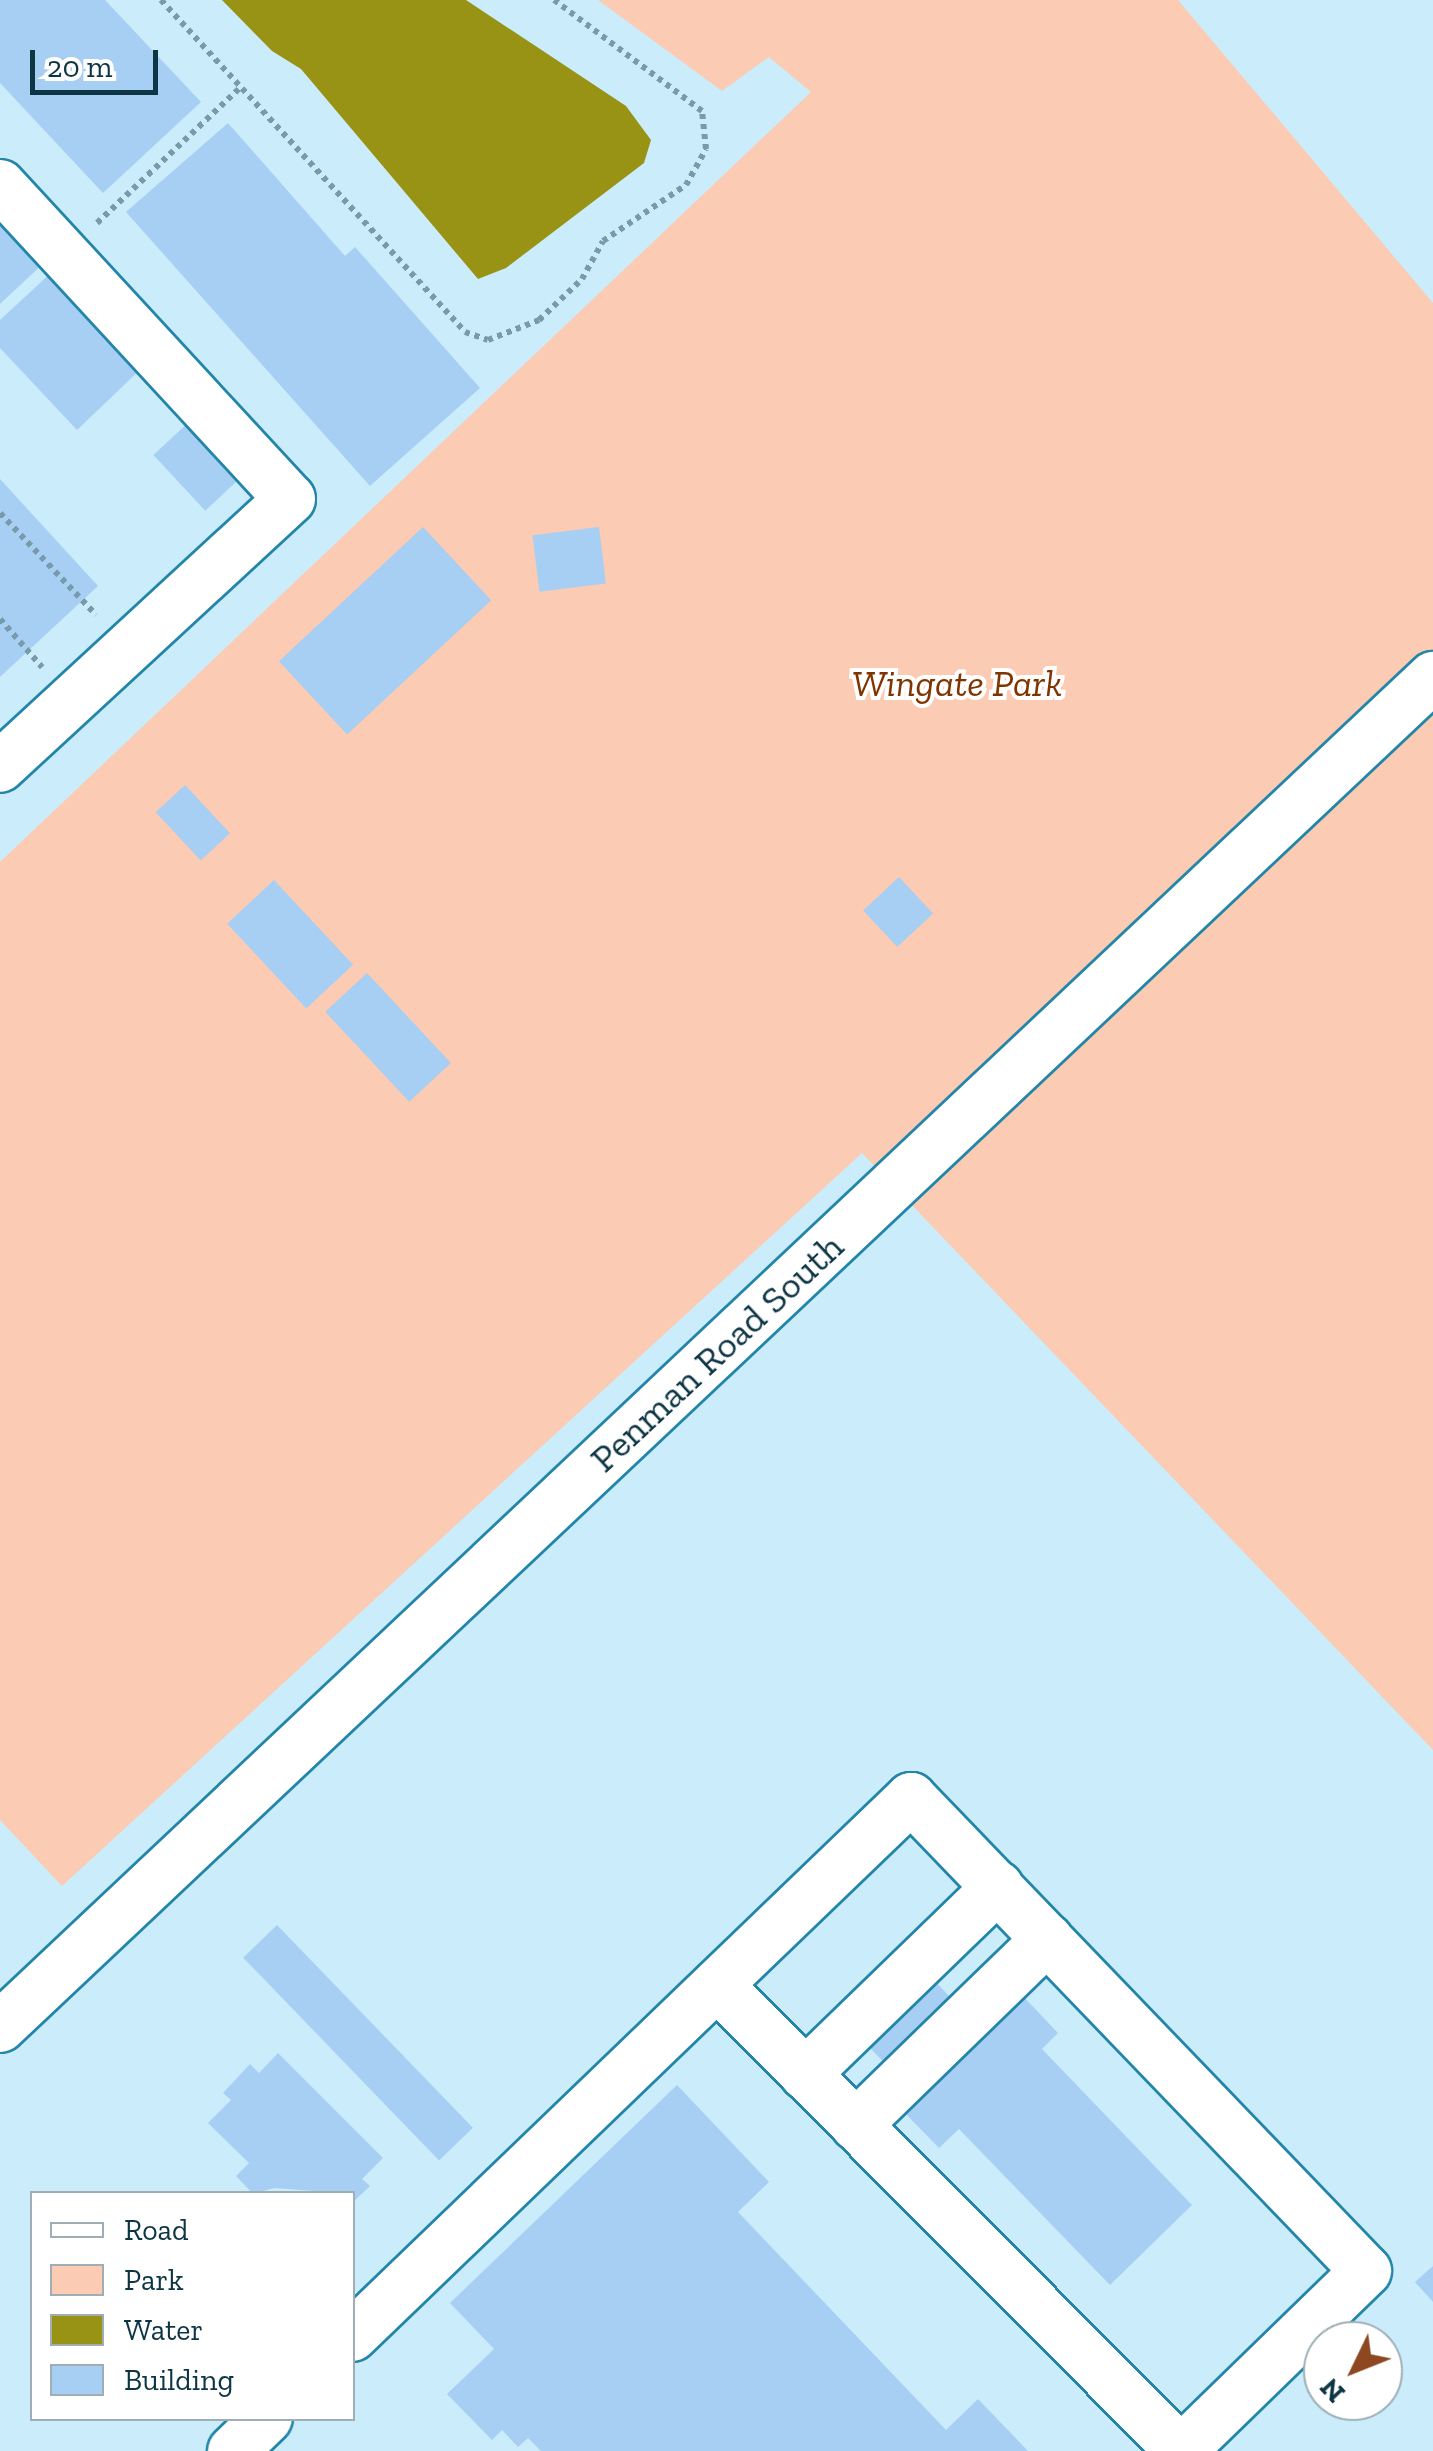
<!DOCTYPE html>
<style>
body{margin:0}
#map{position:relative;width:1433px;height:2451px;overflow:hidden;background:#cbecfb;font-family:"Zilla Slab",serif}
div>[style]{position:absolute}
.green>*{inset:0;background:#fbcbb4}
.water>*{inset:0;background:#999315}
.building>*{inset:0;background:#a7cff3;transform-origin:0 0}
.path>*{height:6px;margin-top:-3px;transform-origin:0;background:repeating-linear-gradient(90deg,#779baa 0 5px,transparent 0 10px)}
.roads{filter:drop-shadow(2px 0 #2386a9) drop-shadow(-2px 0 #2386a9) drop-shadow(0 2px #2386a9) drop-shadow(0 -2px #2386a9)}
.minor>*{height:50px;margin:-25px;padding:0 25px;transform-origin:25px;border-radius:25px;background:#fff}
span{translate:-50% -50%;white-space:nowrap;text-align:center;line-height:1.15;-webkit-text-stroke:8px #fff;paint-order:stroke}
.park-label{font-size:38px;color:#803400;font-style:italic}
.street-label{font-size:38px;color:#0d3544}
.legend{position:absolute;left:30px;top:2191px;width:325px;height:230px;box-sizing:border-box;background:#fff;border:2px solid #9eaeb4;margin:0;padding:12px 18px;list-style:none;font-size:30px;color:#0d3544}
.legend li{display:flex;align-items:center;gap:20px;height:50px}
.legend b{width:50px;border:2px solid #9eaeb4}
.north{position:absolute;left:1303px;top:2321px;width:100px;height:100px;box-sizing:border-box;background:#fff;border:2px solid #9eaeb4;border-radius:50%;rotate:227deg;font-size:28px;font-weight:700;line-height:40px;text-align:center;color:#0d3544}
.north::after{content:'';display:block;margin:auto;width:35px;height:45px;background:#8d4721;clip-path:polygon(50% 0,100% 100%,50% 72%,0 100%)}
.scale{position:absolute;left:30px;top:50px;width:128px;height:45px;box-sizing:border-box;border:5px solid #0d3544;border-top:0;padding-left:12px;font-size:30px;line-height:35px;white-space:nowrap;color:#0d3544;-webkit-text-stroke:8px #fff;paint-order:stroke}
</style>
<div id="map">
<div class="green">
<i style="clip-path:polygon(598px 0,1178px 0,1433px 303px,1433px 1750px,862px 1153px,62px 1886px,0 1820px,0 862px,811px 92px,769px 57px,722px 91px)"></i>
</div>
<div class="water">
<i style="clip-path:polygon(222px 0,466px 0,626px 106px,651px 140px,644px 163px,506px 268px,478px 279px,301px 69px,272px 51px)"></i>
</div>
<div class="building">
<i style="clip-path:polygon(0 0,105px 0,201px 102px,103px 193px,0 83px)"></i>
<i style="clip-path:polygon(228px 123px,345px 256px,355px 247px,480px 388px,370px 486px,126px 212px)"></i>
<i style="clip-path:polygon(0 212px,46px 261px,0 304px)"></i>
<i style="clip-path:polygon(54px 270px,144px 366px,77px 430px,0 348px,0 320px)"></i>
<i style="left:190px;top:421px;width:76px;height:50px;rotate:47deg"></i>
<i style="clip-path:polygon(0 479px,98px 586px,0 677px)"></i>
<i style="left:423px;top:527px;width:100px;height:197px;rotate:47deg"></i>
<i style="left:599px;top:527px;width:57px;height:67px;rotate:83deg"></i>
<i style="left:185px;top:785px;width:66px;height:40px;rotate:47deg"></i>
<i style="left:899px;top:877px;width:50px;height:49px;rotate:47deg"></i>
<i style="left:274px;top:880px;width:116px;height:64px;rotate:47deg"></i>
<i style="left:367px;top:973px;width:123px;height:57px;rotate:47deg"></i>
<i style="left:277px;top:1925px;width:282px;height:47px;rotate:46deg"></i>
<i style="left:925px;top:1971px;width:53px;height:93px;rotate:46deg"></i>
<i style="clip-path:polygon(1020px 1993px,1058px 2033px,1042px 2049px,1192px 2205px,1110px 2285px,959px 2129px,939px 2148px,900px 2108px)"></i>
<i style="clip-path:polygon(278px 2053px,383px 2158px,362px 2179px,370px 2186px,352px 2203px,352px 2194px,274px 2188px,253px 2194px,236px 2176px,249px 2163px,208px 2123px,231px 2100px,223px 2093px,250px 2064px,259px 2073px)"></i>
<i style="clip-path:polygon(677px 2085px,769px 2182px,738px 2212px,946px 2430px,978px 2399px,1028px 2451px,541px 2451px,528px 2438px,518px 2447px,502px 2430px,492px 2440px,447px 2394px,494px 2349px,450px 2303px)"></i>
<i style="clip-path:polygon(1433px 2266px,1433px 2302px,1415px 2282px)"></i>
</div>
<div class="path">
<i style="left:161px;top:0;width:450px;rotate:47.5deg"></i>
<i style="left:465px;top:332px;width:24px;rotate:19deg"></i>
<i style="left:488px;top:340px;width:55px;rotate:-21.4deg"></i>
<i style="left:539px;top:320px;width:59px;rotate:-43.6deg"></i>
<i style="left:582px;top:279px;width:43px;rotate:-61.1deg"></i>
<i style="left:603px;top:241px;width:100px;rotate:-34deg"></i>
<i style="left:686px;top:185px;width:41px;rotate:-60.9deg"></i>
<i style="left:706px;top:149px;width:38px;rotate:-96deg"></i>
<i style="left:702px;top:111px;width:185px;rotate:-143.1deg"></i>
<i style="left:97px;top:223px;width:197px;rotate:-43.4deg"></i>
<i style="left:0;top:513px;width:140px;rotate:46.7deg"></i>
<i style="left:0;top:619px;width:64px;rotate:48.8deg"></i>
</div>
<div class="roads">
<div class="minor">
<i style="left:0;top:185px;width:427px;rotate:47.3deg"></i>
<i style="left:290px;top:499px;width:395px;rotate:137.3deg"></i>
<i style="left:717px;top:1985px;width:658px;rotate:45.12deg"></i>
<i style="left:0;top:2027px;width:1969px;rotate:-43.29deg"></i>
<i style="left:805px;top:2074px;width:269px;rotate:-44.1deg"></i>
<i style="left:856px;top:2125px;width:267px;rotate:-44.2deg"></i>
<i style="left:352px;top:2336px;width:776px;rotate:-43.9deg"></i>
<i style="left:911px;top:1798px;width:656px;rotate:46.11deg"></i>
<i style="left:1366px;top:2271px;width:258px;rotate:135.8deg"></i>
<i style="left:233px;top:2451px;width:47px;rotate:-44.1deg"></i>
</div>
</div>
<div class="park-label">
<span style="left:957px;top:684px">Wingate Park</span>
</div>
<div class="street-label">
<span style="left:717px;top:1353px;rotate:-43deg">Penman Road South</span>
</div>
<ul class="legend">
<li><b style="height:12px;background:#fff"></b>Road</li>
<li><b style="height:28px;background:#fbcbb4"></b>Park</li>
<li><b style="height:28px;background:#999315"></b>Water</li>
<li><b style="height:28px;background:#a7cff3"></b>Building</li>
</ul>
<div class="north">N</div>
<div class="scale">20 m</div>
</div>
